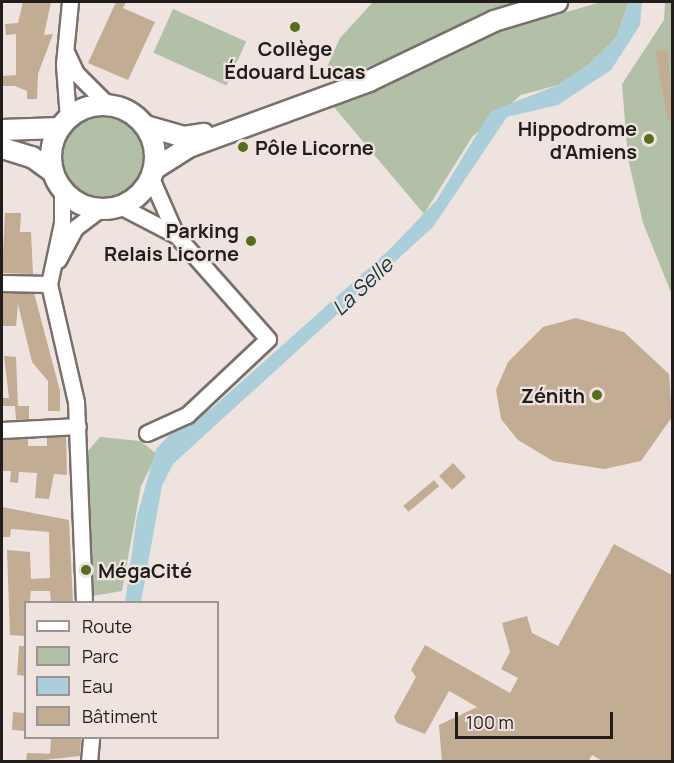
<!DOCTYPE html>
<meta charset="utf-8">
<style>
body{margin:0}
#map{position:relative;width:674px;height:763px;overflow:hidden;background:#eee3df;font-family:Manrope,sans-serif}
div>[style]{position:absolute}
.green>*{inset:0;background:#b1c0a7;transform-origin:0 0}
.round{border-radius:50%}
.water>*{inset:0;background:#abcfda}
.building>*{inset:0;background:#c2ac94;transform-origin:0 0}
.roads{filter:drop-shadow(2px 0 #79706c) drop-shadow(-2px 0 #79706c) drop-shadow(0 2px #79706c) drop-shadow(0 -2px #79706c)}
.minor>*{height:15px;margin:-7.5px;padding:0 7.5px;transform-origin:7.5px;border-radius:7.5px;background:#fff}
.major>*{height:20px;margin:-10px;padding:0 10px;transform-origin:10px;border-radius:10px;background:#fff}
.major>.ring{margin:-10px;padding:0;box-sizing:content-box;background:none;border:20px solid #fff;border-radius:50%}
.dots>*{width:16px;height:16px;translate:-50% -50%;box-sizing:border-box;border:3px solid #eee3df;border-radius:50%}
span{translate:-50% -50%;white-space:nowrap;text-align:center;line-height:1.15;-webkit-text-stroke:4.5px #eee3df;paint-order:stroke}
.poi-label{font-size:20px;color:#211d1c;font-weight:700}
.right{translate:-100% -50%;text-align:right}
.left{translate:0 -50%;text-align:left}
.water-label{font-size:21px;color:#12353e;font-style:italic}
.frame{position:absolute;inset:0;border:3px solid #211d1c;pointer-events:none}
.legend{position:absolute;left:24px;top:601px;width:195px;height:138px;box-sizing:border-box;background:#eee3df;border:2px solid #9c9491;margin:0;padding:8px 10px;list-style:none;font-size:18px;color:#211d1c}
.legend li{display:flex;align-items:center;gap:12px;height:30px}
.legend b{width:30px;border:2px solid #9c9491}
.scale{position:absolute;left:455px;top:712px;width:158px;height:27px;box-sizing:border-box;border:3px solid #211d1c;border-top:0;padding-left:8px;font-size:18px;line-height:21px;white-space:nowrap;color:#211d1c;-webkit-text-stroke:4px #eee3df;paint-order:stroke}
</style>
<div id="map">
<div class="green">
<i style="clip-path:polygon(373px 2px,520px 2px,335px 81px,324px 74px,340px 38px)"></i>
<i style="clip-path:polygon(601px 2px,629px 2px,616px 38px,587px 66px,558px 85px,521px 95px,472px 137px,424px 214px,334px 107px,501px 31px)"></i>
<i style="clip-path:polygon(665px 2px,672px 2px,672px 295px,643px 223px,628px 159px,622px 84px,664px 20px)"></i>
<i style="left:173px;top:9px;width:80px;height:48px;rotate:24deg"></i>
<i class="round" style="left:62px;top:113px;width:86px;height:86px"></i>
<i style="clip-path:polygon(100px 437px,140px 441px,157px 454px,141px 486px,122px 591px,92px 596px,84px 467px,86px 453px)"></i>
</div>
<div class="water">
<i style="clip-path:polygon(629px 2px,642px 2px,640px 25px,611px 70px,558px 105px,507px 117px,433px 227px,173px 464px,162px 486px,141px 602px,125px 602px,137px 516px,156px 449px,176px 428px,211px 409px,389px 250px,436px 201px,491px 111px,558px 85px,587px 66px,616px 38px)"></i>
</div>
<div class="building">
<i style="clip-path:polygon(23px 2px,51px 2px,44px 35px,53px 34px,38px 74px,37px 99px,27px 99px,27px 91px,15px 86px,2px 86px,2px 76px,16px 75px,16px 34px,6px 35px,5px 24px,18px 23px)"></i>
<i style="clip-path:polygon(116px 2px,126px 2px,123px 8px,155px 22px,128px 80px,88px 63px)"></i>
<i style="clip-path:polygon(668px 49px,672px 120px,668px 121px,655px 52px)"></i>
<i style="clip-path:polygon(5px 213px,21px 213px,20px 232px,31px 232px,33px 274px,2px 273px)"></i>
<i style="clip-path:polygon(2px 293px,34px 293px,60px 391px,60px 411px,48px 411px,48px 381px,32px 362px,18px 304px,16px 326px,2px 326px)"></i>
<i style="clip-path:polygon(576px 318px,624px 332px,669px 374px,672px 417px,641px 461px,604px 469px,553px 461px,518px 440px,501px 419px,496px 390px,508px 362px,543px 327px)"></i>
<i style="clip-path:polygon(4px 356px,16px 357px,18px 406px,29px 406px,29px 419px,16px 420px,15px 406px,2px 406px,2px 398px,9px 398px)"></i>
<i style="clip-path:polygon(66px 436px,67px 475px,54px 474px,49px 499px,35px 498px,37px 473px,19px 472px,18px 483px,10px 482px,11px 471px,2px 471px,2px 440px,28px 438px,28px 446px,47px 446px,47px 437px)"></i>
<i style="left:453px;top:463px;width:19px;height:19px;rotate:47deg"></i>
<i style="left:434px;top:480px;width:8px;height:40px;rotate:50deg"></i>
<i style="clip-path:polygon(2px 507px,69px 520px,73px 603px,51px 603px,50px 591px,31px 591px,26px 636px,10px 635px,7px 550px,30px 552px,31px 579px,50px 578px,49px 532px,11px 529px,10px 537px,2px 537px)"></i>
<i style="clip-path:polygon(614px 544px,672px 575px,672px 762px,604px 762px,592px 755px,588px 762px,442px 762px,439px 725px,477px 707px,449px 691px,425px 734px,397px 723px,394px 717px,416px 677px,411px 670px,425px 645px,510px 693px,518px 678px,501px 669px,510px 652px,502px 623px,527px 616px,532px 633px,558px 646px)"></i>
<i style="clip-path:polygon(19px 646px,26px 646px,26px 676px,17px 675px)"></i>
<i style="clip-path:polygon(13px 712px,24px 713px,26px 731px,12px 730px)"></i>
<i style="clip-path:polygon(51px 738px,81px 738px,80px 756px,26px 762px,27px 753px,56px 754px,50px 754px)"></i>
</div>
<div class="roads">
<div class="minor">
<i style="left:67px;top:54px;width:21px;rotate:65deg"></i>
<i style="left:76px;top:73px;width:45px;rotate:45deg"></i>
<i style="left:68px;top:119px;width:55px;rotate:-94.2deg"></i>
<i style="left:64px;top:64px;width:62px;rotate:-84.5deg"></i>
<i style="left:62px;top:190px;width:33px;rotate:90deg"></i>
<i style="left:62px;top:223px;width:62px;rotate:102deg"></i>
<i style="left:49px;top:284px;width:121px;rotate:77.1deg"></i>
<i style="left:76px;top:402px;width:200px;rotate:87.7deg"></i>
<i style="left:120px;top:206px;width:63px;rotate:27.4deg"></i>
<i style="left:58px;top:260px;width:36px;rotate:-62deg"></i>
<i style="left:75px;top:228px;width:31px;rotate:-37deg"></i>
<i style="left:2px;top:283px;width:47px;rotate:1.2deg"></i>
<i style="left:2px;top:430px;width:76px;rotate:-3deg"></i>
<i style="left:147px;top:433px;width:44px;rotate:-24.2deg"></i>
<i style="left:187px;top:415px;width:111px;rotate:-43.2deg"></i>
<i style="left:268px;top:339px;width:139px;rotate:-131.5deg"></i>
<i style="left:176px;top:235px;width:62px;rotate:-113.7deg"></i>
<i style="left:89px;top:762px;width:24px;rotate:-85deg"></i>
</div>
<div class="major">
<i class="ring" style="left:51px;top:105px;width:84px;height:84px"></i>
<i style="left:146px;top:126px;width:40px;rotate:16deg"></i>
<i style="left:184px;top:137px;width:20px;rotate:-9deg"></i>
<i style="left:2px;top:130px;width:58px;rotate:-2deg"></i>
<i style="left:2px;top:148px;width:31px;rotate:17deg"></i>
<i style="left:32px;top:157px;width:26px;rotate:36deg"></i>
<i style="left:154px;top:169px;width:41px;rotate:-32.2deg"></i>
<i style="left:189px;top:147px;width:192px;rotate:-20.1deg"></i>
<i style="left:369px;top:81px;width:139px;rotate:-25.6deg"></i>
<i style="left:494px;top:21px;width:66px;rotate:-16.8deg"></i>
</div>
</div>
<div class="dots">
<i style="left:295px;top:27px;background:#586d1b"></i>
<i style="left:649px;top:139px;background:#586d1b"></i>
<i style="left:243px;top:147px;background:#586d1b"></i>
<i style="left:251px;top:241px;background:#586d1b"></i>
<i style="left:597px;top:395px;background:#586d1b"></i>
<i style="left:86px;top:570px;background:#586d1b"></i>
</div>
<div class="poi-label">
<span style="left:295px;top:60px">Collège<br>Édouard Lucas</span>
<span class="right" style="left:637px;top:140px">Hippodrome<br>d'Amiens</span>
<span class="left" style="left:255px;top:147px">Pôle Licorne</span>
<span class="right" style="left:239px;top:242px">Parking<br>Relais Licorne</span>
<span class="right" style="left:585px;top:395px">Zénith</span>
<span class="left" style="left:98px;top:570px">MégaCité</span>
</div>
<div class="water-label">
<span style="left:362px;top:286px;rotate:-43deg">La Selle</span>
</div>
<div class="frame"></div>
<ul class="legend">
<li><b style="height:8px;background:#fff"></b>Route</li>
<li><b style="height:16px;background:#b1c0a7"></b>Parc</li>
<li><b style="height:16px;background:#abcfda"></b>Eau</li>
<li><b style="height:16px;background:#c2ac94"></b>Bâtiment</li>
</ul>
<div class="scale">100 m</div>
</div>
